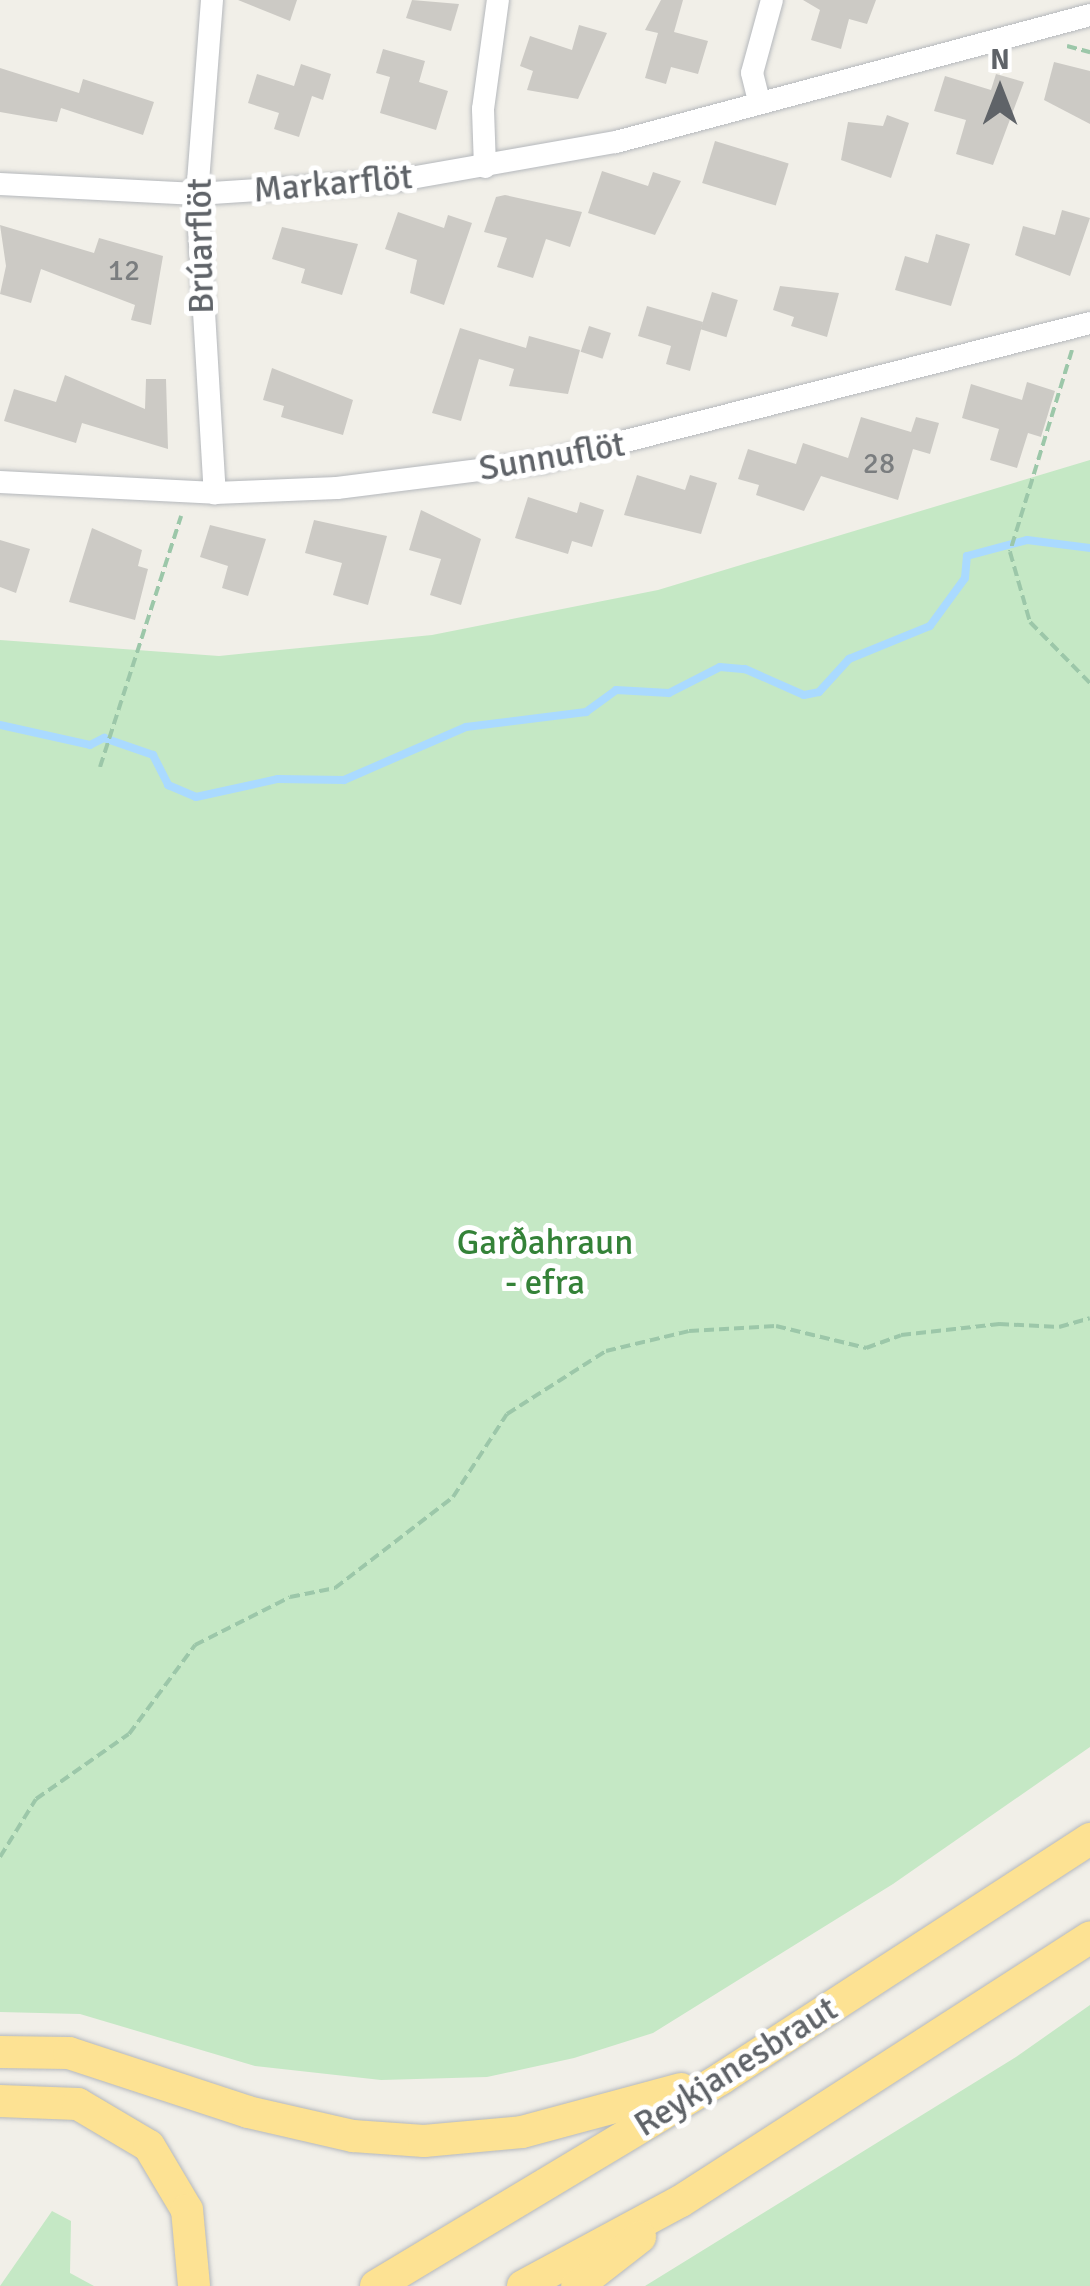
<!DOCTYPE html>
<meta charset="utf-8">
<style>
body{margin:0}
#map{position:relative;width:1090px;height:2286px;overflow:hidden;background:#f1efe8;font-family:Signika,sans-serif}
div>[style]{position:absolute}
.green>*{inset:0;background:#c5e8c5}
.stream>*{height:8px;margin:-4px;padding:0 4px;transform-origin:4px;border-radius:4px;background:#aadaff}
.building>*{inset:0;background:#cccac5;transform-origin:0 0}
.path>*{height:4px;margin-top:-2px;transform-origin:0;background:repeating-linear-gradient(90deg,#9cc7a9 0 10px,transparent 0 15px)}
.roads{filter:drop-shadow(0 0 2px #b5b8bc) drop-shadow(0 0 2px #b5b8bc)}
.minor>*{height:22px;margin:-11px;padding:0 11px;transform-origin:11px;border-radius:11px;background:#fff}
.highway>*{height:32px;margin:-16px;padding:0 16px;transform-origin:16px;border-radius:16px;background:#fde293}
span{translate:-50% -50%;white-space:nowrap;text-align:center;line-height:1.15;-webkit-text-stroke:10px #fff;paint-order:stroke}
.number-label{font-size:30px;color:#7a7d7f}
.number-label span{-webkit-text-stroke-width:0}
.street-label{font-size:35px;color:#5f6368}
.park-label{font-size:35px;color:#348238}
.north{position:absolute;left:950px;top:40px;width:100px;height:100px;-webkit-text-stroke:8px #fff;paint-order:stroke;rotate:0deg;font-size:28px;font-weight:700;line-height:40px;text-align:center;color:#5f6368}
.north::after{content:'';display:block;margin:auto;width:35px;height:45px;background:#5f6368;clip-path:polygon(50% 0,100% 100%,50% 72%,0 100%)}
</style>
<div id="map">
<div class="green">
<div style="clip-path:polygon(1090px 460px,1090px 1747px,893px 1884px,653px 2033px,574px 2058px,487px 2077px,381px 2080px,255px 2066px,80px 2014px,0 2012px,0 640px,219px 656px,432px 635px,658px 590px)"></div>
<div style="clip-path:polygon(1090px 2005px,1090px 2286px,645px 2286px,1016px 2057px)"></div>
<div style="clip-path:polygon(52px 2211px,71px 2221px,70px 2273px,94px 2286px,0 2286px)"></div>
</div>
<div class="stream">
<div style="left:0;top:725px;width:92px;rotate:12.5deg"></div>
<div style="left:90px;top:745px;width:16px;rotate:-27deg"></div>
<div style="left:104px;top:738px;width:52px;rotate:19.1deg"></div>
<div style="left:153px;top:755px;width:34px;rotate:63deg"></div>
<div style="left:168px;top:785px;width:30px;rotate:23deg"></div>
<div style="left:196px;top:797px;width:84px;rotate:-12.4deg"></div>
<div style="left:278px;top:779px;width:66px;rotate:0.9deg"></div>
<div style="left:344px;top:780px;width:133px;rotate:-23.5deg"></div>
<div style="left:466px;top:727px;width:121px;rotate:-7.1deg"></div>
<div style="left:586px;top:712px;width:37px;rotate:-36deg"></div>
<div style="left:616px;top:690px;width:53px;rotate:3.2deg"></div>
<div style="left:669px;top:693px;width:57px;rotate:-27deg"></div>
<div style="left:720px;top:667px;width:25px;rotate:5deg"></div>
<div style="left:745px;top:669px;width:64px;rotate:23.8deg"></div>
<div style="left:804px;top:695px;width:15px;rotate:-11deg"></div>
<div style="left:819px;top:692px;width:45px;rotate:-47.7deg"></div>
<div style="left:849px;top:659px;width:87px;rotate:-22.2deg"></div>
<div style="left:930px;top:626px;width:59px;rotate:-53.9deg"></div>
<div style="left:965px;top:578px;width:22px;rotate:-85deg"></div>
<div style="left:967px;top:556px;width:62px;rotate:-14.9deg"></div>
<div style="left:1027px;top:540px;width:64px;rotate:7.2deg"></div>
</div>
<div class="building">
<div style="clip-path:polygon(238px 0,297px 0,290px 21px)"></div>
<div style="clip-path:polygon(412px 0,459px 4px,451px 31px,406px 18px)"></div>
<div style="clip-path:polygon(661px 0,683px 0,674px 32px,708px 41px,698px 74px,671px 67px,666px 84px,645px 78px,658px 33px,645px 30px)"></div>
<div style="clip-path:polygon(803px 0,876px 0,867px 24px,849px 19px,841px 49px,811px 40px,820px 10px)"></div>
<div style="clip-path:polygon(579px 25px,607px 33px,578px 99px,527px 90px,533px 71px,520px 66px,530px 36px,572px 50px)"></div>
<div style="clip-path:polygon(383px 49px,425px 61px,419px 82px,448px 91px,436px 130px,380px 113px,390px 77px,376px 73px)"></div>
<div style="clip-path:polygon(1054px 62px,1090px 71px,1090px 124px,1044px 100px)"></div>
<div style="clip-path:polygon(301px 64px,331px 74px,323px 100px,312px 96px,299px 137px,274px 129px,279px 113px,248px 103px,257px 74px,294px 86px)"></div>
<div style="clip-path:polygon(0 68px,79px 93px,83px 79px,154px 102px,143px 135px,61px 108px,57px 122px,0 112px)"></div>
<div style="clip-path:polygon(996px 74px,1024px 82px,993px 165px,956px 154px,966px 120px,934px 111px,945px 76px,991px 90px)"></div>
<div style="clip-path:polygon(887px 115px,909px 123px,891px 178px,841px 160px,848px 122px,883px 126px)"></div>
<div style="left:715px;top:141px;width:77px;height:44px;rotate:17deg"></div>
<div style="clip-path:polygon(602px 171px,648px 186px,653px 172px,681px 181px,655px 235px,588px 213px)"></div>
<div style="clip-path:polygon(505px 195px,582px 212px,570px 247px,546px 239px,533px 278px,497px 267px,507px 238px,484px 232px,496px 197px)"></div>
<div style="clip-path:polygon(1062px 210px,1090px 218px,1070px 276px,1015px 255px,1023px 226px,1055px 235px)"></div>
<div style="clip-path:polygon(398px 212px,444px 228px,448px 215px,472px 223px,444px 305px,410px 293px,417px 260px,385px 249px)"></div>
<div style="clip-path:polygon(0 225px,94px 253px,99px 238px,163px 256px,151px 325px,131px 320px,135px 305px,41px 269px,31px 303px,0 294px,6px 266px)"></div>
<div style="clip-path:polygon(282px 227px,358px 244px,342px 295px,301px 283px,305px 269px,272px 259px)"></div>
<div style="clip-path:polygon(936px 234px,970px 244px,951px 306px,895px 290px,905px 256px,928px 263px)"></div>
<div style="clip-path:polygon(780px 286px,839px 293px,827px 337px,791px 326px,794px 317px,773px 310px)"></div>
<div style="left:712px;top:292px;width:27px;height:39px;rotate:17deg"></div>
<div style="clip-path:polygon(647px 306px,703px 322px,690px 371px,666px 364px,671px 346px,638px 336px)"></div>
<div style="left:589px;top:326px;width:23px;height:27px;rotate:18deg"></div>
<div style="clip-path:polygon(460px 328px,526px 348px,529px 336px,580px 350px,568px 394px,509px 386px,514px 369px,479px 359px,461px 421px,432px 413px)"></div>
<div style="clip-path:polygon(272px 368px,353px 400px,343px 435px,281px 417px,284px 406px,263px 400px)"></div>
<div style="clip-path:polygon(65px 375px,145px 409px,146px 379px,166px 379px,168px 449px,82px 423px,76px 443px,4px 421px,14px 389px,56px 402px)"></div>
<div style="clip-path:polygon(1027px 382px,1055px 391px,1041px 437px,1028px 433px,1017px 468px,990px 460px,999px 429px,962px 418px,971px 384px,1022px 400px)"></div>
<div style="clip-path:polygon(861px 417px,911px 432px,916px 417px,939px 423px,930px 454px,913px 449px,898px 500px,821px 476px,804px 511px,756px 495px,759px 485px,738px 479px,748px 449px,796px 464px,803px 443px,848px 458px)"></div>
<div style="clip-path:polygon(637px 475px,685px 490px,690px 475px,717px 483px,701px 534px,624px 515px)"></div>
<div style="clip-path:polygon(528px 497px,577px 513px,580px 502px,604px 510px,592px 547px,572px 541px,568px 554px,515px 538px)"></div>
<div style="clip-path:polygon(421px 510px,481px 539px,461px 605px,430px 595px,441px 559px,409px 550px)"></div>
<div style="clip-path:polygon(314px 520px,387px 536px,368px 605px,333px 595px,342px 563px,305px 553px)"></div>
<div style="clip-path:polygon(210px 525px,266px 539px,248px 596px,222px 588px,228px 566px,200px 557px)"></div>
<div style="clip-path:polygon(92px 528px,142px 550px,138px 566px,148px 569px,135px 620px,69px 602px)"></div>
<div style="clip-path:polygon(0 540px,30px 549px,16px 593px,0 587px)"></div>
</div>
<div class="path">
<div style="left:1067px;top:46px;width:24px;rotate:15deg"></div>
<div style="left:1072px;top:350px;width:211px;rotate:107.1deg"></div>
<div style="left:1010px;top:552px;width:73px;rotate:74.1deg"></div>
<div style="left:1030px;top:622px;width:86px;rotate:45.5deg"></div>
<div style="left:100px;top:767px;width:264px;rotate:-72.1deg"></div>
<div style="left:0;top:1857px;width:68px;rotate:-58.2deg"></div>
<div style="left:36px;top:1799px;width:113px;rotate:-35deg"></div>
<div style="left:129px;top:1734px;width:111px;rotate:-53.4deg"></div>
<div style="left:195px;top:1645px;width:106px;rotate:-26.8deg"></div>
<div style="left:290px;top:1597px;width:46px;rotate:-11.3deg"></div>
<div style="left:335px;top:1588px;width:149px;rotate:-37.6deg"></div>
<div style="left:453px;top:1497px;width:99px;rotate:-57deg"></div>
<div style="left:507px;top:1414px;width:117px;rotate:-32.5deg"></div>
<div style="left:606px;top:1351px;width:85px;rotate:-13.5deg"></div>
<div style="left:689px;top:1331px;width:87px;rotate:-3.3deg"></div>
<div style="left:776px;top:1326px;width:93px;rotate:13.7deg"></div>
<div style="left:866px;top:1348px;width:37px;rotate:-20deg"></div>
<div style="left:901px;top:1335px;width:99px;rotate:-6.4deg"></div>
<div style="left:999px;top:1324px;width:60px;rotate:2.9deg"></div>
<div style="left:1059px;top:1327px;width:32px;rotate:-16deg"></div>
</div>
<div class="roads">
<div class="minor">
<div style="left:212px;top:0;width:195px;rotate:94.4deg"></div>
<div style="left:197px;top:194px;width:300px;rotate:86.6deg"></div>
<div style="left:759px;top:101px;width:29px;rotate:-104deg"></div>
<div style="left:752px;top:73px;width:76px;rotate:-74.7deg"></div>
<div style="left:485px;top:167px;width:58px;rotate:-92deg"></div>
<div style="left:483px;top:109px;width:110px;rotate:-82.2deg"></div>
<div style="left:0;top:184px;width:197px;rotate:2.9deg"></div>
<div style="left:197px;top:194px;width:197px;rotate:-3.8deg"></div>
<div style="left:394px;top:181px;width:225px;rotate:-10deg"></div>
<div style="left:616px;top:142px;width:491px;rotate:-15deg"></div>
<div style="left:0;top:482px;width:215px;rotate:2.9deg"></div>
<div style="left:215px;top:493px;width:122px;rotate:-2.3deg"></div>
<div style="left:337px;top:488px;width:208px;rotate:-7.2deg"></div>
<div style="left:543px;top:462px;width:564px;rotate:-14.26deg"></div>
</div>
<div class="highway">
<div style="left:0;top:2052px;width:69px;rotate:0.8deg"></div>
<div style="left:69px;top:2053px;width:188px;rotate:18.2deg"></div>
<div style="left:248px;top:2112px;width:108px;rotate:12.9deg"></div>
<div style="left:353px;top:2136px;width:71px;rotate:4deg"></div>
<div style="left:424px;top:2141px;width:98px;rotate:-5.2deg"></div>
<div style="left:522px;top:2132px;width:165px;rotate:-15.1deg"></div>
<div style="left:0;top:2101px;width:78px;rotate:2.2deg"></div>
<div style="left:78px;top:2104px;width:82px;rotate:30.6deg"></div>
<div style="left:149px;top:2146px;width:74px;rotate:59.3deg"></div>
<div style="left:187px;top:2210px;width:76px;rotate:84.7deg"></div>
<div style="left:376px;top:2286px;width:404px;rotate:-31deg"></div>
<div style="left:722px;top:2078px;width:439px;rotate:-33deg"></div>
<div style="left:523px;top:2286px;width:179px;rotate:-28.3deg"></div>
<div style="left:681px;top:2201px;width:487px;rotate:-32.8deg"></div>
<div style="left:577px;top:2286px;width:80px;rotate:-37.9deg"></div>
</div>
</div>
<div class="number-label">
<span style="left:124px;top:271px">12</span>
<span style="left:879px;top:464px">28</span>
</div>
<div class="street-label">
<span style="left:333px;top:184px;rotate:-5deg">Markarflöt</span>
<span style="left:201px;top:246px;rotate:-91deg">Brúarflöt</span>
<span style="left:552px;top:457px;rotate:-10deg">Sunnuflöt</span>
<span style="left:736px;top:2067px;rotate:-32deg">Reykjanesbraut</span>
</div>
<div class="park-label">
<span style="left:545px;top:1263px">Garðahraun<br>- efra</span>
</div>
<div class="north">N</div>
</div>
